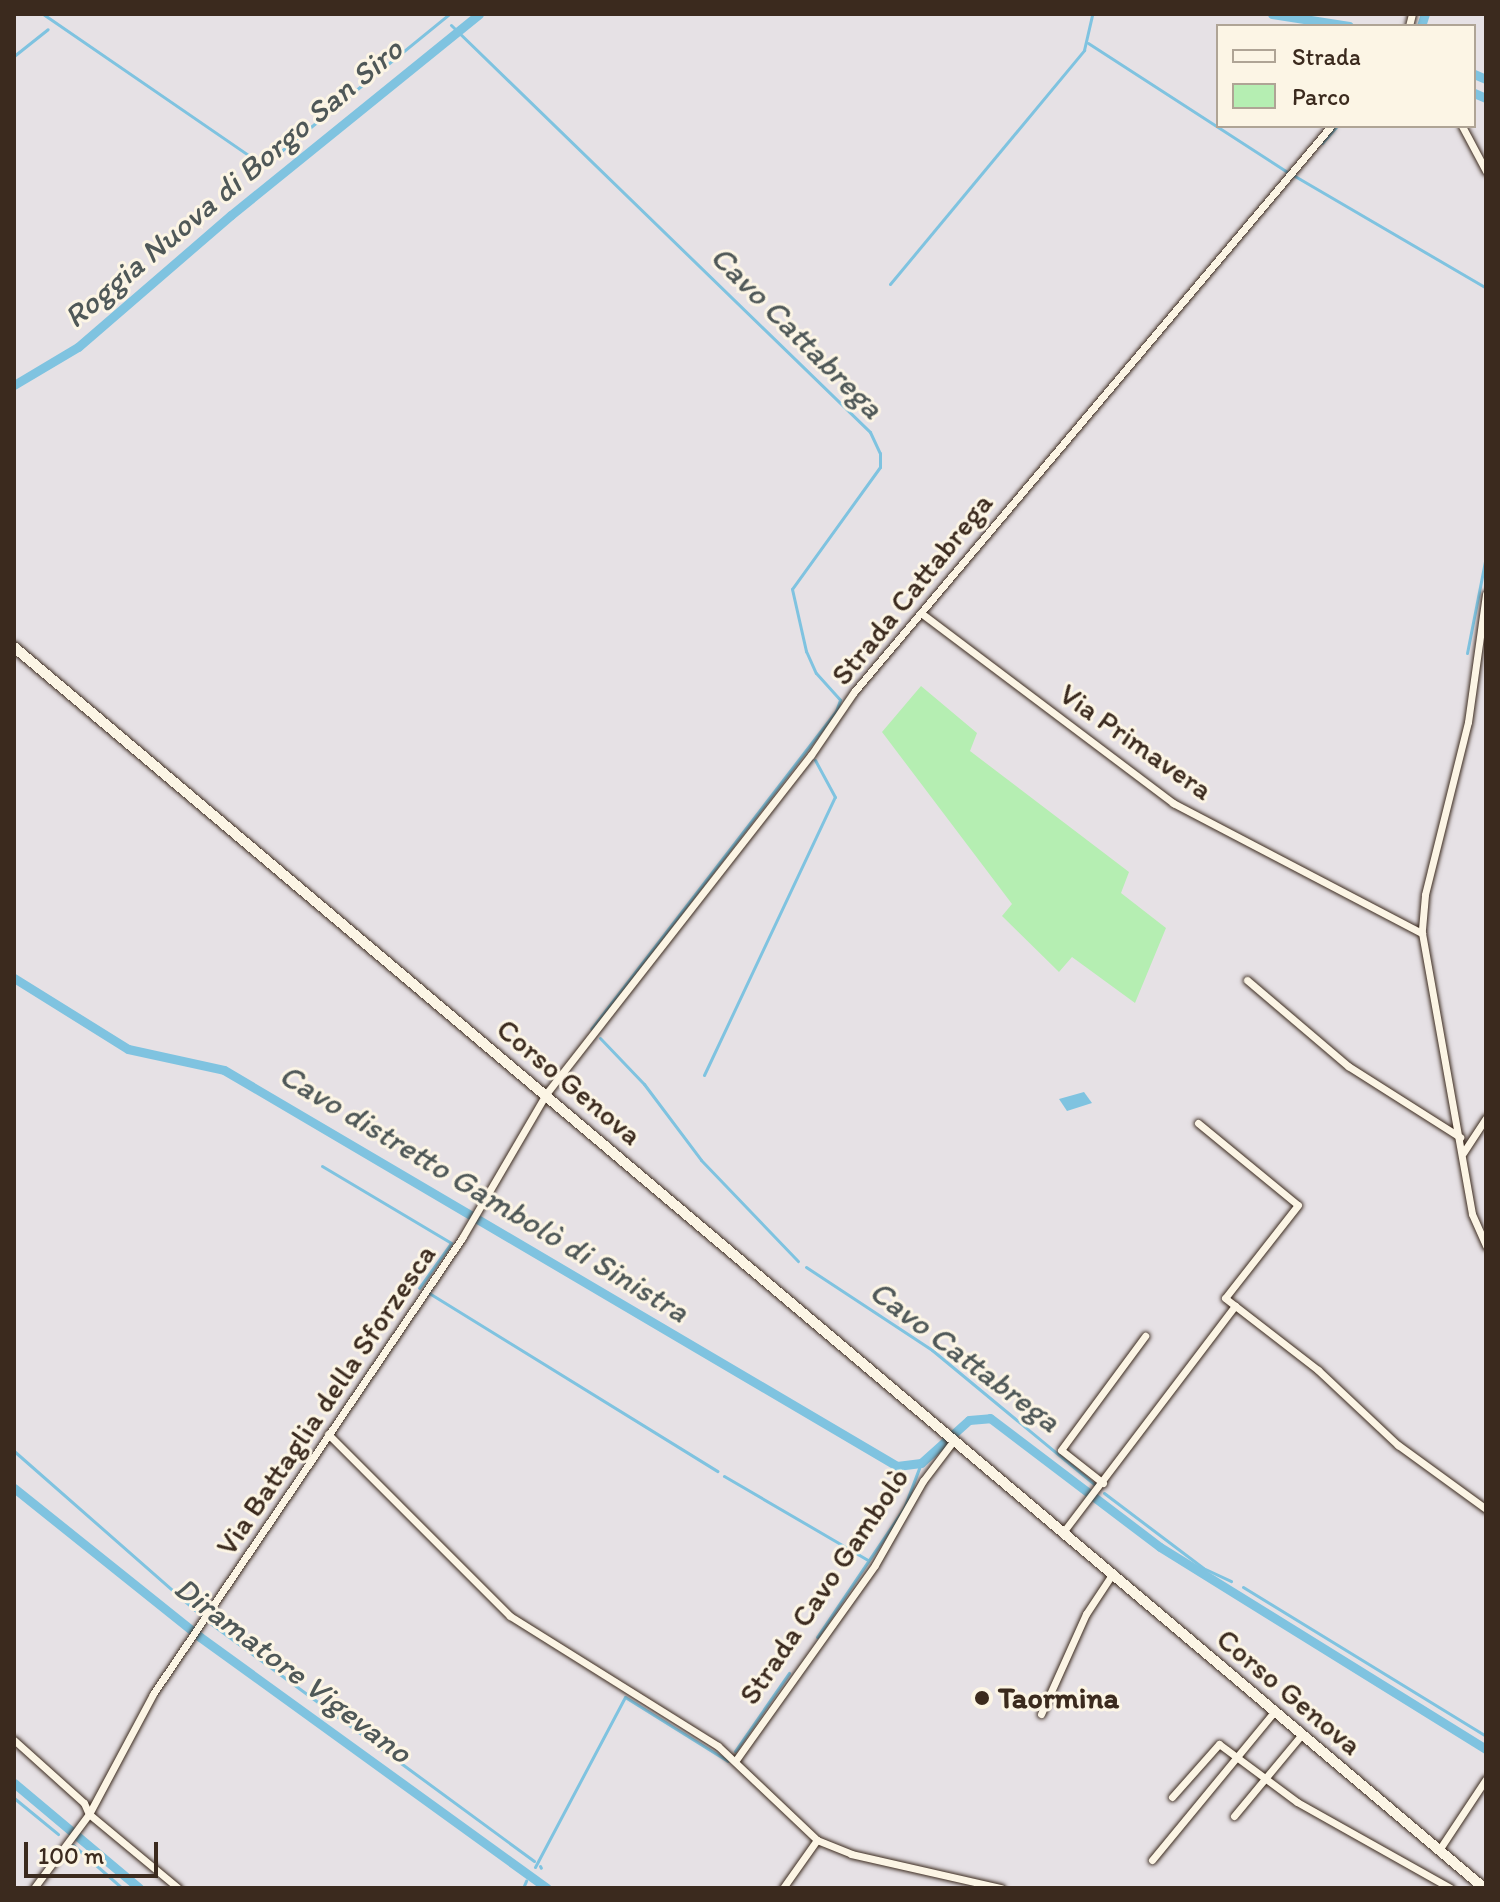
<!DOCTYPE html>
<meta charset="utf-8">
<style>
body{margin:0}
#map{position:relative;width:1500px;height:1902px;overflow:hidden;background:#e6e1e5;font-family:Itim,sans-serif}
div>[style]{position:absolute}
.green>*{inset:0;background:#b5eeb2}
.water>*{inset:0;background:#7fc3e0}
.stream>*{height:3px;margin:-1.5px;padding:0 1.5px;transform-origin:1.5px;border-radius:1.5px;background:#7fc3e0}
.canal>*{height:9px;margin:-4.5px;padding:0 4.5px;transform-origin:4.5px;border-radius:4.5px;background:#7fc3e0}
.roads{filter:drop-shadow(0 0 2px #3b2a1e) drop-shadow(0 0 2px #3b2a1e)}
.street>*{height:7px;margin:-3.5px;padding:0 3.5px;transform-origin:3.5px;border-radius:3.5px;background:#fcf5e5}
.secondary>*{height:10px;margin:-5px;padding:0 5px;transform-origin:5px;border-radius:5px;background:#fcf5e5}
.dots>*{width:22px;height:22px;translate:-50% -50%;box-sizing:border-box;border:4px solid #fcf5e5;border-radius:50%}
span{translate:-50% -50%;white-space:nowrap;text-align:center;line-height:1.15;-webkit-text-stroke:6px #fcf5e5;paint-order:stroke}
.street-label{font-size:30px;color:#3b2a1e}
.poi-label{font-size:30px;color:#3b2a1e;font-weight:700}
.left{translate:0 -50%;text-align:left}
.water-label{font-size:32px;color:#4f5858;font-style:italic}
.frame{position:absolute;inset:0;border:16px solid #3b2a1e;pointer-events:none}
.legend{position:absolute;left:1216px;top:24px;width:260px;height:104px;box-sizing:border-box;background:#fcf5e5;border:2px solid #afa495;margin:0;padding:10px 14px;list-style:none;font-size:24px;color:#3b2a1e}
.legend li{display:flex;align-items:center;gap:16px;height:40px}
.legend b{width:40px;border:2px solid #afa495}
.scale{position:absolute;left:24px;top:1842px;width:134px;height:36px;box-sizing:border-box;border:4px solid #3b2a1e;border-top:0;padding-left:10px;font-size:24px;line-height:28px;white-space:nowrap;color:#3b2a1e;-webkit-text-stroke:6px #fcf5e5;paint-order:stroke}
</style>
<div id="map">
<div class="green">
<div style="clip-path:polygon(921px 686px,977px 733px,970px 751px,1129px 872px,1121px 893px,1166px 928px,1135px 1003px,1072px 957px,1059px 972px,1002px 916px,1012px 904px,882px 732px)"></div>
</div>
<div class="water">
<div style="clip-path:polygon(1084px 1092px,1092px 1103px,1067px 1111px,1059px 1099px)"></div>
</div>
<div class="stream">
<div style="left:43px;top:14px;width:261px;rotate:34.5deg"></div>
<div style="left:258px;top:162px;width:11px;rotate:-5deg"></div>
<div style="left:269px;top:161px;width:232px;rotate:-39.2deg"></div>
<div style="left:451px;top:25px;width:584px;rotate:44.17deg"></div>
<div style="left:870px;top:432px;width:23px;rotate:65deg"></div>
<div style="left:880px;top:453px;width:14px;rotate:90deg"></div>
<div style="left:880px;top:467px;width:150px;rotate:125.8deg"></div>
<div style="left:792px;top:589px;width:64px;rotate:77.3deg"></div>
<div style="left:806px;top:651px;width:24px;rotate:66deg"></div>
<div style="left:816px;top:673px;width:36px;rotate:48deg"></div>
<div style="left:840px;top:700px;width:12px;rotate:110deg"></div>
<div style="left:836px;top:711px;width:401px;rotate:127.6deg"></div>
<div style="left:1088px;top:43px;width:236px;rotate:32.9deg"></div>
<div style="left:14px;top:56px;width:43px;rotate:-38.5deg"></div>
<div style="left:1322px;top:143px;width:23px;rotate:-49deg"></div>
<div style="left:1293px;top:175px;width:224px;rotate:30.3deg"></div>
<div style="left:890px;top:284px;width:304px;rotate:-50.3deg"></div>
<div style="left:1084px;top:50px;width:37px;rotate:-77deg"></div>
<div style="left:1467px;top:653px;width:99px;rotate:-78.9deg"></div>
<div style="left:600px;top:1038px;width:64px;rotate:46.3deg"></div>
<div style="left:644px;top:1084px;width:95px;rotate:53.1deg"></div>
<div style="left:701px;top:1160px;width:140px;rotate:46.2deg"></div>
<div style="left:704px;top:1075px;width:307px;rotate:-64.8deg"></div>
<div style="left:835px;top:797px;width:42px;rotate:-118.4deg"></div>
<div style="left:322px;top:1166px;width:150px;rotate:30.8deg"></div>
<div style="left:451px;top:1243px;width:55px;rotate:125.4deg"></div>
<div style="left:806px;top:1267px;width:151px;rotate:33.4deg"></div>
<div style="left:932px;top:1350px;width:212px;rotate:39.6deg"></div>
<div style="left:429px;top:1293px;width:339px;rotate:31.7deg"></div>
<div style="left:14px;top:1451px;width:252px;rotate:41.3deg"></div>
<div style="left:724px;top:1476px;width:167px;rotate:30.3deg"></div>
<div style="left:1104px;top:1493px;width:124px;rotate:37.1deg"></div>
<div style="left:1203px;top:1568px;width:31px;rotate:25deg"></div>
<div style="left:1243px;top:1587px;width:285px;rotate:31.5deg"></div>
<div style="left:210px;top:1623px;width:402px;rotate:36.3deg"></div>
<div style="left:817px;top:1637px;width:156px;rotate:-56deg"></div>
<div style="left:904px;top:1508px;width:48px;rotate:-69.3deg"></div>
<div style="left:735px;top:1751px;width:95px;rotate:-55.3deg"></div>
<div style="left:14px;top:1798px;width:57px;rotate:39.3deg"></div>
<div style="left:73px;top:1845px;width:65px;rotate:41.3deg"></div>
<div style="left:540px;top:1866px;width:2px;rotate:63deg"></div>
<div style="left:535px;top:1867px;width:192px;rotate:-62.1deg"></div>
<div style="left:625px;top:1697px;width:121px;rotate:31.9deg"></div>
<div style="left:533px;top:1880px;width:4px;rotate:-56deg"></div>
<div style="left:523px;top:1888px;width:8px;rotate:-67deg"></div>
</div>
<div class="canal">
<div style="left:1272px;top:14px;width:78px;rotate:8.9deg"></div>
<div style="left:1421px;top:26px;width:13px;rotate:-72deg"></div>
<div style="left:1474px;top:74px;width:13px;rotate:23deg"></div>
<div style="left:1474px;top:93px;width:13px;rotate:23deg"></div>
<div style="left:14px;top:385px;width:74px;rotate:-30.7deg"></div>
<div style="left:78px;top:347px;width:202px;rotate:-40.8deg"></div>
<div style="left:231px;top:215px;width:319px;rotate:-39deg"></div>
<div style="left:14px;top:978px;width:134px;rotate:31.9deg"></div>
<div style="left:128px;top:1049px;width:98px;rotate:12.3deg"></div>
<div style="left:224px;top:1070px;width:781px;rotate:30.47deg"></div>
<div style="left:897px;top:1466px;width:24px;rotate:-7deg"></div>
<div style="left:921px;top:1463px;width:64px;rotate:-41.9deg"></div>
<div style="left:969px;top:1420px;width:21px;rotate:-5deg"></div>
<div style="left:990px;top:1418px;width:213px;rotate:37.2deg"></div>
<div style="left:1160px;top:1547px;width:384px;rotate:31.8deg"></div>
<div style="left:14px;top:1488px;width:238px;rotate:38.7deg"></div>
<div style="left:200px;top:1637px;width:428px;rotate:35.9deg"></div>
<div style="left:14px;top:1783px;width:163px;rotate:40deg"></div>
</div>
<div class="roads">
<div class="street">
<div style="left:1409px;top:26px;width:12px;rotate:-76deg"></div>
<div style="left:1462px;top:126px;width:51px;rotate:61.9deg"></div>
<div style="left:1486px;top:594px;width:129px;rotate:98deg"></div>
<div style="left:1468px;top:722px;width:178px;rotate:104deg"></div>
<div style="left:1425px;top:895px;width:38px;rotate:95deg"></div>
<div style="left:1422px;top:933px;width:285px;rotate:79.9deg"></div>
<div style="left:1472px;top:1214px;width:35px;rotate:66deg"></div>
<div style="left:921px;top:613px;width:316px;rotate:37deg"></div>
<div style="left:1173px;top:803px;width:281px;rotate:27.6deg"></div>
<div style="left:1247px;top:980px;width:133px;rotate:40.4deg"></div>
<div style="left:1348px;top:1066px;width:133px;rotate:32.4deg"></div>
<div style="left:1198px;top:1123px;width:129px;rotate:39.4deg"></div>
<div style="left:1298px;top:1205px;width:118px;rotate:128.1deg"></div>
<div style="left:1225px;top:1298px;width:118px;rotate:37.7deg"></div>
<div style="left:1318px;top:1370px;width:110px;rotate:43.2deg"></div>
<div style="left:1398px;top:1445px;width:109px;rotate:36deg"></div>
<div style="left:1463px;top:1153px;width:42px;rotate:-56.7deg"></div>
<div style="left:328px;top:1434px;width:257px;rotate:45deg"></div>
<div style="left:510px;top:1616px;width:245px;rotate:32deg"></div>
<div style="left:718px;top:1746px;width:137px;rotate:43.5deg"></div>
<div style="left:817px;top:1840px;width:37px;rotate:22deg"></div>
<div style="left:851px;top:1854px;width:154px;rotate:12.8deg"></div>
<div style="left:1103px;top:1483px;width:53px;rotate:-141.8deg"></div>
<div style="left:1061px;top:1450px;width:142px;rotate:-53.6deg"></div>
<div style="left:1064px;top:1531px;width:283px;rotate:-52.8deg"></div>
<div style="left:1041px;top:1714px;width:110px;rotate:-65.8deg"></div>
<div style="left:1086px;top:1614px;width:49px;rotate:-56.6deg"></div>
<div style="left:14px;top:1740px;width:94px;rotate:42deg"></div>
<div style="left:84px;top:1803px;width:12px;rotate:66deg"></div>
<div style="left:89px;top:1814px;width:116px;rotate:39.7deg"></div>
<div style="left:736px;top:1760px;width:239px;rotate:-54.5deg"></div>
<div style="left:875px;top:1565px;width:97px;rotate:-60.3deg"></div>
<div style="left:923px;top:1481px;width:51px;rotate:-52.9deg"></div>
<div style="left:1172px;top:1797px;width:71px;rotate:-48.4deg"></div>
<div style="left:1219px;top:1744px;width:97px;rotate:36.6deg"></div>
<div style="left:1297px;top:1802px;width:176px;rotate:29.3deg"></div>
<div style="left:1234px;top:1816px;width:107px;rotate:-50.3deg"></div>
<div style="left:1439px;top:1850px;width:85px;rotate:-56.5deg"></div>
<div style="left:1152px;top:1860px;width:193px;rotate:-50.5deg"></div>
<div style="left:34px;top:1888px;width:92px;rotate:-53.4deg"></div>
<div style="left:89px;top:1814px;width:136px;rotate:-61.9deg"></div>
<div style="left:153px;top:1694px;width:551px;rotate:-55.88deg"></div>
<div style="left:462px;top:1238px;width:167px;rotate:-59.7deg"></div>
<div style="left:546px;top:1094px;width:430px;rotate:-52deg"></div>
<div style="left:811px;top:755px;width:76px;rotate:-55.7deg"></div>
<div style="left:854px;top:692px;width:740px;rotate:-49.88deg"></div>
<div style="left:783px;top:1888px;width:59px;rotate:-54.7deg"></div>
</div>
<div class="secondary">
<div style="left:14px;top:647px;width:1924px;rotate:40.17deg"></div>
</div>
</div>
<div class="dots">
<div style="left:982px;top:1698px;background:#3b2a1e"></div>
</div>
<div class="street-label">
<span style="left:912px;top:589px;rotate:-51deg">Strada Cattabrega</span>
<span style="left:1136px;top:742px;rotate:35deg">Via Primavera</span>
<span style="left:569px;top:1082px;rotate:40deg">Corso Genova</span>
<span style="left:326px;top:1400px;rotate:-56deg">Via Battaglia della Sforzesca</span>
<span style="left:824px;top:1586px;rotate:-56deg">Strada Cavo Gambolò</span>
<span style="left:1289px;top:1692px;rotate:40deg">Corso Genova</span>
</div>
<div class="poi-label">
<span class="left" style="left:998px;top:1698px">Taormina</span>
</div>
<div class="water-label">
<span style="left:233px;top:183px;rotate:-40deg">Roggia Nuova di Borgo San Siro</span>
<span style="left:797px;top:332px;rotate:45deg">Cavo Cattabrega</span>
<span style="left:484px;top:1193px;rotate:31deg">Cavo distretto Gambolò di Sinistra</span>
<span style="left:965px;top:1356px;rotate:37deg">Cavo Cattabrega</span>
<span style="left:293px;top:1670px;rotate:37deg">Diramatore Vigevano</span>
</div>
<div class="frame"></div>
<ul class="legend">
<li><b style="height:10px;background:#fcf5e5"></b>Strada</li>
<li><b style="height:22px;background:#b5eeb2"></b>Parco</li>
</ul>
<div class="scale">100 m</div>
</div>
